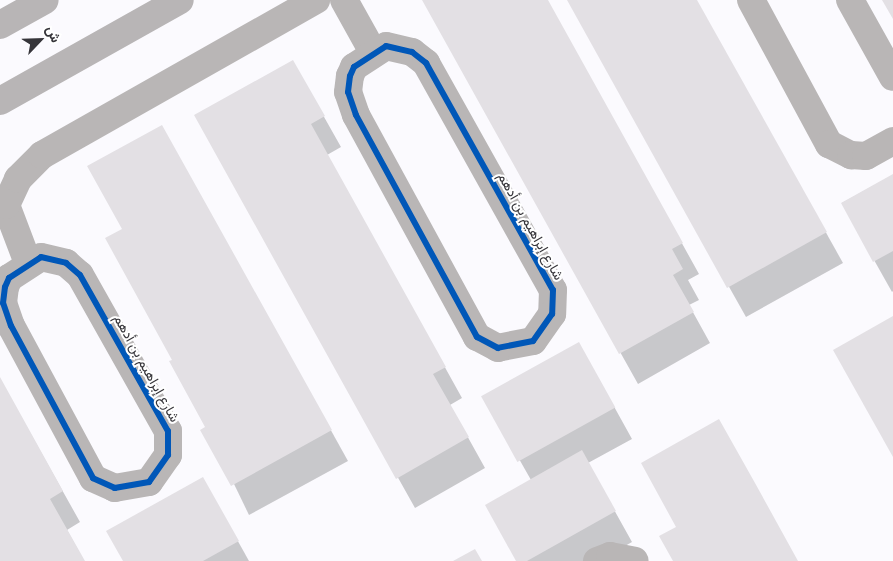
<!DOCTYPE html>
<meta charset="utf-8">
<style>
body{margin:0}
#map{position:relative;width:893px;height:561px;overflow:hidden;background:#fbfafe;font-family:Mulish,Vazirmatn,sans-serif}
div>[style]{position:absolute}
.shadow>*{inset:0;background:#0003}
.building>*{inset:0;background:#e3e0e4;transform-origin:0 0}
.street>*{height:28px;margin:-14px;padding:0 14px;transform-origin:14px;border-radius:14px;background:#b9b6b6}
.secondary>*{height:28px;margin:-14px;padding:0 14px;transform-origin:14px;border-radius:14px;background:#b8b5b6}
.cycleway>*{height:6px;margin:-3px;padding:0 3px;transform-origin:3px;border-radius:3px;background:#0057b8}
span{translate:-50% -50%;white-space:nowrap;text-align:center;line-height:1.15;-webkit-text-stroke:4px #fff;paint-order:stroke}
.street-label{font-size:14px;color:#36353a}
.north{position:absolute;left:15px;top:15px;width:50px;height:50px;-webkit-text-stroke:4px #fff;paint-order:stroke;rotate:66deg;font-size:14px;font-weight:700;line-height:20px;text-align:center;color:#36353a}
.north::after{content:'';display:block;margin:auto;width:18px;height:22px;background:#36353a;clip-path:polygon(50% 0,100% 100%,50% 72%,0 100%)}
</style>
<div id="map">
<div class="shadow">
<div style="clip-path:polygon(423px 0,547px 0,699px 274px,688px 280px,699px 300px,689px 305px,710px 343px,638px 384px)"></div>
<div style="clip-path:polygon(568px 0,696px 0,843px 263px,746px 317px)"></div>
<div style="clip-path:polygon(310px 92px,341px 147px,327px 155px,462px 398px,450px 405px,485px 468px,415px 508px,195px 115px)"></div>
<div style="clip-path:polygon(179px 157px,348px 461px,249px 515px,174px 360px,124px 229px)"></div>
<div style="clip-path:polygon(893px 175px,893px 291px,892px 292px,842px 203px)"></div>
<div style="clip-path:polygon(596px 374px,632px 439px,588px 463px,632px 542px,599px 561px,517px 561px,531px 480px,484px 397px)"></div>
<div style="clip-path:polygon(0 379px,80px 522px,67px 530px,84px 561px,0 561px)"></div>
<div style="clip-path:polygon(220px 509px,249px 561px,124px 561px)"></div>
</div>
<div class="building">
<div style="clip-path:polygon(422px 0,548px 0,683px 243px,672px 249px,683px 269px,673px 275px,694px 312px,619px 354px)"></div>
<div style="clip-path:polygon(567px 0,697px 0,827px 232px,727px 288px)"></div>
<div style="clip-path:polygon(882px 0,893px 0,893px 19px)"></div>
<div style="clip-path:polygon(293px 60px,325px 116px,311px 124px,446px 367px,433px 374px,469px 437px,396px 479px,194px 115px)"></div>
<div style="clip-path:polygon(162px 125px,332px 430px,231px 486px,200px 430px,205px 427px,169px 361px,172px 360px,105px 238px,122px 229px,87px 166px)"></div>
<div style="clip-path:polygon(893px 174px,893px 251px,873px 262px,841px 203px)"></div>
<div style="clip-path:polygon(893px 316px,893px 457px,833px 350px)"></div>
<div style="left:579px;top:342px;width:75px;height:112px;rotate:61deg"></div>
<div style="clip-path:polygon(0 377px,63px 491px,50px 499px,85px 561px,0 561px)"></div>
<div style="clip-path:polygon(719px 419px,755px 483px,798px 561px,673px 561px,659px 536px,676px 527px,641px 463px)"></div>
<div style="clip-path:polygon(582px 450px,616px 511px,527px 561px,516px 561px,485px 505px)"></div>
<div style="clip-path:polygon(203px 477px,239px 541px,203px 561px,123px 561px,106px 531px)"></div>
<div style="clip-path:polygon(475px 549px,482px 561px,453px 561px)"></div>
</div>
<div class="street">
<div style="left:344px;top:0;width:60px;rotate:60.9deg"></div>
<div style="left:751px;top:0;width:164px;rotate:61.6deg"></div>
<div style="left:829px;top:144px;width:25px;rotate:27deg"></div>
<div style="left:851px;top:155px;width:15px;rotate:4deg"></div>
<div style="left:866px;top:156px;width:31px;rotate:-29deg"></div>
<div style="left:850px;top:0;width:88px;rotate:60.8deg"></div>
<div style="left:386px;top:46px;width:27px;rotate:13deg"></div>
<div style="left:412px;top:52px;width:18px;rotate:38deg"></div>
<div style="left:426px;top:63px;width:260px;rotate:60.8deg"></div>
<div style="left:553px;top:290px;width:24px;rotate:92deg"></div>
<div style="left:552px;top:314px;width:33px;rotate:125deg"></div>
<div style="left:533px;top:341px;width:36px;rotate:169deg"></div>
<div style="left:498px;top:348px;width:24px;rotate:-152deg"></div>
<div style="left:477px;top:337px;width:253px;rotate:-118.6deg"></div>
<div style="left:356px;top:115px;width:24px;rotate:-109deg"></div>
<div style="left:348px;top:92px;width:16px;rotate:-83deg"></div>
<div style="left:350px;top:76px;width:10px;rotate:-66deg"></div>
<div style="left:354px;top:67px;width:38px;rotate:-33deg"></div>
<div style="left:41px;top:257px;width:26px;rotate:13deg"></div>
<div style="left:66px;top:263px;width:18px;rotate:41deg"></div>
<div style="left:80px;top:275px;width:179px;rotate:60.6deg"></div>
<div style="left:168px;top:431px;width:24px;rotate:90deg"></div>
<div style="left:168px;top:455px;width:33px;rotate:125deg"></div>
<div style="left:149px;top:482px;width:35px;rotate:170deg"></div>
<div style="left:115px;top:488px;width:24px;rotate:-156deg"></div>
<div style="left:93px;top:478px;width:173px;rotate:-118.3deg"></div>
<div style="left:11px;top:326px;width:24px;rotate:-109deg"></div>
<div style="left:3px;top:303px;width:16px;rotate:-83deg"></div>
<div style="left:5px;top:287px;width:10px;rotate:-66deg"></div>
<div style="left:9px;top:278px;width:38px;rotate:-33deg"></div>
<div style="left:28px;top:263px;width:62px;rotate:-110.8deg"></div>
<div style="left:6px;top:205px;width:29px;rotate:-65deg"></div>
<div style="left:18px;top:179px;width:34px;rotate:-45deg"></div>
<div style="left:42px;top:155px;width:315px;rotate:-29.5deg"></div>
<div style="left:597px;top:561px;width:14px;rotate:-21deg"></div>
<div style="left:610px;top:556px;width:25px;rotate:11deg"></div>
</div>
<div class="secondary">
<div style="left:0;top:25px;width:51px;rotate:-29.1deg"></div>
<div style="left:0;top:101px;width:206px;rotate:-29.3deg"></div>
</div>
<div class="cycleway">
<div style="left:386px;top:46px;width:27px;rotate:13deg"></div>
<div style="left:412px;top:52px;width:18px;rotate:38deg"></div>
<div style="left:426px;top:63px;width:260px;rotate:60.8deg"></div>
<div style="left:553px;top:290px;width:24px;rotate:92deg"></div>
<div style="left:552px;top:314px;width:33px;rotate:125deg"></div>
<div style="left:533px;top:341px;width:36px;rotate:169deg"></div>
<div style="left:498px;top:348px;width:24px;rotate:-152deg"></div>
<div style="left:477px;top:337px;width:253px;rotate:-118.6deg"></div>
<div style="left:356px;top:115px;width:24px;rotate:-109deg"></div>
<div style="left:348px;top:92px;width:16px;rotate:-83deg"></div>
<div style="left:350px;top:76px;width:10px;rotate:-66deg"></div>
<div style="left:354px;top:67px;width:38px;rotate:-33deg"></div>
<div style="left:41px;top:257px;width:26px;rotate:13deg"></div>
<div style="left:66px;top:263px;width:18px;rotate:41deg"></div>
<div style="left:80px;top:275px;width:179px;rotate:60.6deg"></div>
<div style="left:168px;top:431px;width:24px;rotate:90deg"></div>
<div style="left:168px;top:455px;width:33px;rotate:125deg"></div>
<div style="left:149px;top:482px;width:35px;rotate:170deg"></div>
<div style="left:115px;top:488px;width:24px;rotate:-156deg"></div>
<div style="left:93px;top:478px;width:173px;rotate:-118.3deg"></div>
<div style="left:11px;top:326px;width:24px;rotate:-109deg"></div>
<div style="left:3px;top:303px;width:16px;rotate:-83deg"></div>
<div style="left:5px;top:287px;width:10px;rotate:-66deg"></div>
<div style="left:9px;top:278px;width:38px;rotate:-33deg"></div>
</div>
<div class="street-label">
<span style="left:531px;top:226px;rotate:61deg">شارع إبراهيم بن أدهم</span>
<span style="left:147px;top:368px;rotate:61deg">شارع إبراهيم بن أدهم</span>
</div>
<div class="north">ش</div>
</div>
